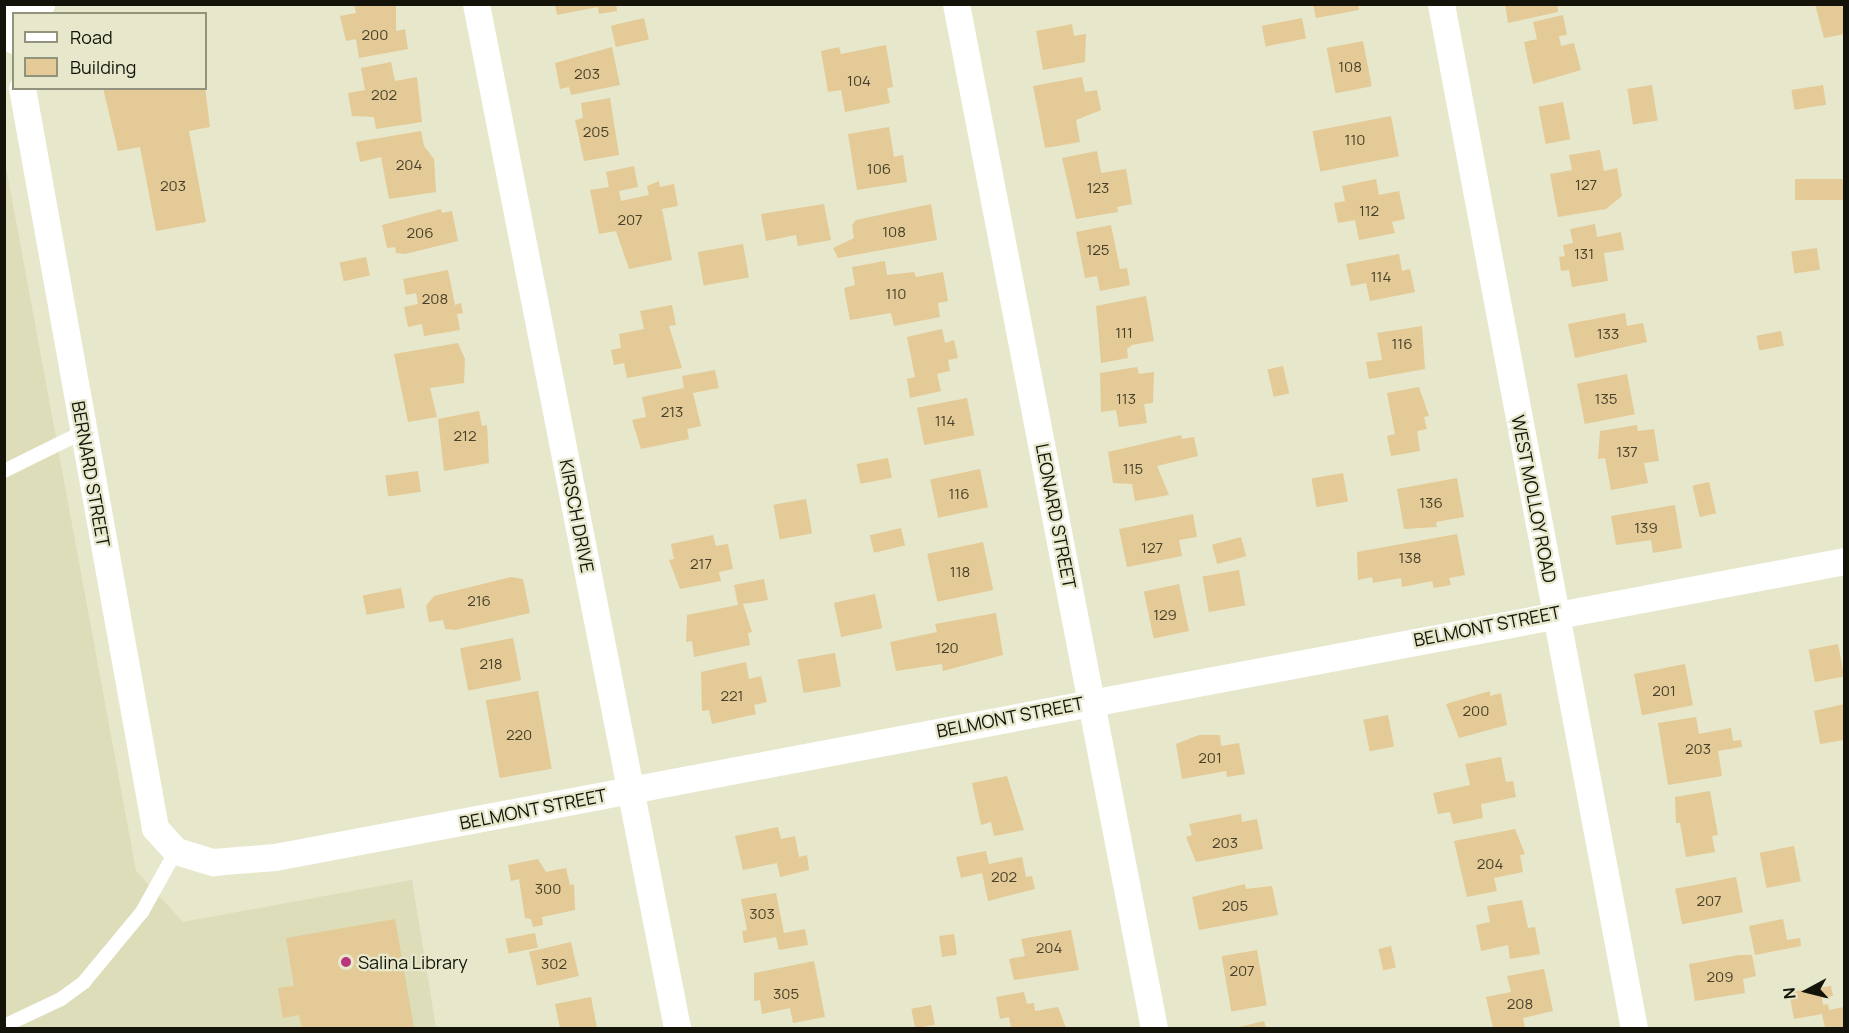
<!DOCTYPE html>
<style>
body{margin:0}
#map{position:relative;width:1849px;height:1033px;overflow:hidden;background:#e7e7cb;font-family:Manrope,sans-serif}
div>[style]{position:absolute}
.built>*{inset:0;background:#ddddb9}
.building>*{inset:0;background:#e4ca96;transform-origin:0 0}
.service>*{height:14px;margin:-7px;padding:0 7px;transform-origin:7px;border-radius:7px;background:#fff}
.minor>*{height:27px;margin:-13.5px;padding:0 13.5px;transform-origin:13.5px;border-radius:13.5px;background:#fff}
.dots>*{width:16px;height:16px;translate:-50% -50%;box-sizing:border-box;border:3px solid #e7e7cb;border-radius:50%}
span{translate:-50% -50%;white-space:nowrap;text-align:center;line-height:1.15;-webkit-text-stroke:4.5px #e7e7cb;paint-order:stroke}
.number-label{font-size:15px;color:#47412c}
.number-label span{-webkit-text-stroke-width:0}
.street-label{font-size:18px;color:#131309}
.poi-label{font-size:18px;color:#131309}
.left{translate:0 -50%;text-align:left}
.frame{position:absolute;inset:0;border:6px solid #131309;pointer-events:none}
.legend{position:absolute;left:12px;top:12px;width:195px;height:78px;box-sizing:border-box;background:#e7e7cb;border:2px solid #92927d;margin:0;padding:8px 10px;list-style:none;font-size:18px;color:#131309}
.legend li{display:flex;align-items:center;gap:12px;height:30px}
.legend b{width:30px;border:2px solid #92927d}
.north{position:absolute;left:1777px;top:961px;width:60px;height:60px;-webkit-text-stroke:4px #e7e7cb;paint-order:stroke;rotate:263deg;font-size:16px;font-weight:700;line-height:24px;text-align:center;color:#131309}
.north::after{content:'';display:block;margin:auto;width:21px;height:27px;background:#131309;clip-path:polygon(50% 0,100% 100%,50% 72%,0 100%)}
</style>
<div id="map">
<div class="built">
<div style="clip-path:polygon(4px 156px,136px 871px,183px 922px,412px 880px,436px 1028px,5px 1028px)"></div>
</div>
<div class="building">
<div style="clip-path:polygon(354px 4px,396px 6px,396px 31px,405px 29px,408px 49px,359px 58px,356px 39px,346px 41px,340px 16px,356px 13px)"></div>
<div style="clip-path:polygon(555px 4px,616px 4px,617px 11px,599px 14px,598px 7px,557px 15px)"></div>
<div style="clip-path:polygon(1313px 4px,1358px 4px,1359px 10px,1316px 18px)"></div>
<div style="clip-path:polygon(1505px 4px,1557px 4px,1558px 12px,1508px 23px)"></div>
<div style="clip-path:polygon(1815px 4px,1844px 4px,1844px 34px,1824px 38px)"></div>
<div style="clip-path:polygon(1563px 15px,1567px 35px,1559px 36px,1561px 46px,1574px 43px,1581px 70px,1533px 84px,1524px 42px,1537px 39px,1533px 22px)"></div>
<div style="left:644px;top:18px;width:22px;height:34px;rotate:77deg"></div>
<div style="left:1302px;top:18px;width:21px;height:41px;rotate:79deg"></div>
<div style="clip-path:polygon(1072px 24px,1074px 36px,1086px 34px,1085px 62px,1043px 70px,1036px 31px)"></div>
<div style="left:1363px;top:41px;width:46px;height:37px;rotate:79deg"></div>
<div style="clip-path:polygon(886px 45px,893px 87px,887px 88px,890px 103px,845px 112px,841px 90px,828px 92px,821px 51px,839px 47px,841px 54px)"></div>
<div style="clip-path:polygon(612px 47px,620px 85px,571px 95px,569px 87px,560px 89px,555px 63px)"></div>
<div style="clip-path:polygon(391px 62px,395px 81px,417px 77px,422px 122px,376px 129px,374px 117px,352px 116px,348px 93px,365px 90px,361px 68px)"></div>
<div style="clip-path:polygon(1082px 77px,1085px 92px,1097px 90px,1101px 110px,1076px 120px,1080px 142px,1045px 148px,1033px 86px)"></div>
<div style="left:1652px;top:85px;width:36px;height:25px;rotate:81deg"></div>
<div style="left:1823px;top:85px;width:20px;height:32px;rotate:81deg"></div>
<div style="clip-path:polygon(103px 88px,205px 88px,210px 127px,189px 131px,206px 222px,156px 231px,140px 147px,118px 151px)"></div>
<div style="clip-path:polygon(610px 98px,619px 155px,584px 161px,575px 120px,583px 118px,581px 103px)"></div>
<div style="left:1563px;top:102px;width:38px;height:25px;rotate:79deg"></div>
<div style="left:1391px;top:116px;width:41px;height:80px;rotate:79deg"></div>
<div style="clip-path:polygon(889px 127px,894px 157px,903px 155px,907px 182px,857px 190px,848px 134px)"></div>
<div style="clip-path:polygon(421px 131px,424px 146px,434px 159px,436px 192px,389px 199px,381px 157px,360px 162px,356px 142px)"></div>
<div style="clip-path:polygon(1600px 150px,1604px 171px,1617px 168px,1622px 196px,1606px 209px,1558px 217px,1550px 174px,1572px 170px,1569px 155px)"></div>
<div style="clip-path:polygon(1097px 151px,1101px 173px,1126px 169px,1132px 204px,1117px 207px,1118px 212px,1076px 219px,1062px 158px)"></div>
<div style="clip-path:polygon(634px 166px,638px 187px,619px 191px,621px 201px,649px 195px,647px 186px,659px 181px,660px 187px,674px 184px,678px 206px,662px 209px,672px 260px,629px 269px,616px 231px,599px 234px,590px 190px,609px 187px,606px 172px)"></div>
<div style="clip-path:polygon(1376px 179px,1379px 195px,1399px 191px,1405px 219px,1392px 222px,1395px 233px,1359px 240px,1355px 220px,1338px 223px,1334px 203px,1345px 201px,1342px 186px)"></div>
<div style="left:1844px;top:179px;width:21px;height:49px;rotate:90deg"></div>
<div style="clip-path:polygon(824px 204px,831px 240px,798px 246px,796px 235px,766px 241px,761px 214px)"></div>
<div style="clip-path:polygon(931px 204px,937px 240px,838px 258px,833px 248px,854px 238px,852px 225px,856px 220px)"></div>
<div style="clip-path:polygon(441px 209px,442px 213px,452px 211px,458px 241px,405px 254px,396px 253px,395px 247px,387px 248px,382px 225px)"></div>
<div style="clip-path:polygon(1595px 224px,1597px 237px,1621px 232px,1624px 250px,1604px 253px,1608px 281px,1572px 287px,1569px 270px,1561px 271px,1559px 257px,1565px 256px,1563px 245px,1573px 243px,1570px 229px)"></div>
<div style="clip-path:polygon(1111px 225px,1120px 269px,1127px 268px,1130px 285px,1100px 291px,1097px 276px,1085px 278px,1076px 232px)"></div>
<div style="left:743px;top:244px;width:34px;height:46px;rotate:80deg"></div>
<div style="left:1817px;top:248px;width:22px;height:26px;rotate:82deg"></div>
<div style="clip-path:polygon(1399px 254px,1402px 271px,1410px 269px,1415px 292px,1370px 301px,1366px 283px,1351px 286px,1346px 264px)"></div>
<div style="left:366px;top:257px;width:19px;height:27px;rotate:78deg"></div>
<div style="clip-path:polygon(885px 261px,887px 275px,914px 272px,916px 277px,943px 272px,948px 301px,938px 303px,940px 317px,894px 326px,891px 313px,850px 320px,844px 288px,855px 285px,852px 267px)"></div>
<div style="clip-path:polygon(448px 270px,455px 305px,461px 303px,463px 313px,457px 314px,460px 330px,424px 336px,422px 324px,408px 327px,404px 307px,418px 304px,416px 293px,406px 295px,403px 279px)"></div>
<div style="clip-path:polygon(1146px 296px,1154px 341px,1132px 345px,1127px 349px,1128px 358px,1101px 363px,1096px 306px)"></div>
<div style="clip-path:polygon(672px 305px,676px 325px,669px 326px,682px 368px,627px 378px,624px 363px,614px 365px,611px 350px,621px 348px,619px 334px,644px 329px,640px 311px)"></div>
<div style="clip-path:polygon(1625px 313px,1627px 326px,1643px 323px,1647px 342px,1575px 358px,1568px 324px)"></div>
<div style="clip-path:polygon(1422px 326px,1425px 369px,1369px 379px,1366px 362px,1382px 360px,1377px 333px)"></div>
<div style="clip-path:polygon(942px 329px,945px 343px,954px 340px,958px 358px,948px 360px,950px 371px,937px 374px,941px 391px,910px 398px,907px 379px,915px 377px,907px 337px)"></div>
<div style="left:1781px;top:331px;width:15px;height:25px;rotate:79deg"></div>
<div style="clip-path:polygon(458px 343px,465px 359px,464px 383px,430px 388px,437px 417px,408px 422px,394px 354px)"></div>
<div style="left:1283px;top:366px;width:28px;height:16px;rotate:77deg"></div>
<div style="clip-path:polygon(1137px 367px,1139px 374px,1154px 372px,1153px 403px,1144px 404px,1147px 423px,1119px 427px,1116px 410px,1101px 412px,1100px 373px)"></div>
<div style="clip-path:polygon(715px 370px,719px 388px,693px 393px,701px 426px,687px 429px,689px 439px,641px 449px,632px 420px,646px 417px,642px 397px,684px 388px,682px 376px)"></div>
<div style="left:1627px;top:374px;width:41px;height:51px;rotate:79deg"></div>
<div style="clip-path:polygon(1419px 387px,1429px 416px,1424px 417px,1427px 429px,1417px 431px,1420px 451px,1391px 456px,1387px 436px,1395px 434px,1387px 393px)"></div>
<div style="left:967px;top:398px;width:38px;height:51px;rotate:79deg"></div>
<div style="clip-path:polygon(479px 411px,482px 426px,487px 425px,489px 463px,444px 471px,438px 419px)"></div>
<div style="clip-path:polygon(1637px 425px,1638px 431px,1654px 429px,1659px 461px,1644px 463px,1648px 483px,1611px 490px,1605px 458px,1598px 459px,1600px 431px)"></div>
<div style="clip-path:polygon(1181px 435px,1182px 439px,1194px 437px,1198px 456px,1157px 466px,1169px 495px,1135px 501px,1132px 484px,1113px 483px,1108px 452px)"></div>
<div style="left:888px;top:458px;width:20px;height:32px;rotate:79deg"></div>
<div style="left:980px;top:469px;width:39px;height:51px;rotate:78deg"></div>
<div style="left:418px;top:471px;width:21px;height:33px;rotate:82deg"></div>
<div style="left:1343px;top:473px;width:29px;height:32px;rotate:80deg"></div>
<div style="clip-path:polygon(1457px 478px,1464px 517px,1436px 522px,1437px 527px,1404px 529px,1397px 489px)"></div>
<div style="left:1709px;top:482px;width:32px;height:17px;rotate:77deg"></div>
<div style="left:806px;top:499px;width:35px;height:33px;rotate:80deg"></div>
<div style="clip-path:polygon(1675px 505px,1682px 548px,1653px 553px,1651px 540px,1616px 545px,1611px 516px)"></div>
<div style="clip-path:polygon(1193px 514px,1197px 537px,1179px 540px,1182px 556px,1127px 567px,1119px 529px)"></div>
<div style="left:901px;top:528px;width:18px;height:32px;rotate:77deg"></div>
<div style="clip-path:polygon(1457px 534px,1465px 575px,1449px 578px,1451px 585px,1434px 588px,1432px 581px,1402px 587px,1401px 578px,1373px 583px,1372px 577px,1358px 580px,1357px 552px)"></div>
<div style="clip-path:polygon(713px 535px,716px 546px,728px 544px,733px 569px,719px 572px,721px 581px,680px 589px,669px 560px,674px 559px,671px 544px)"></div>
<div style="left:1241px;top:537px;width:20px;height:30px;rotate:75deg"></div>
<div style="left:983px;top:542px;width:49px;height:57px;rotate:78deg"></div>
<div style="left:1239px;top:570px;width:36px;height:37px;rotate:80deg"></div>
<div style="clip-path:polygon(511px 577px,523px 579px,530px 613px,455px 630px,445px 629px,443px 620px,429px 622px,426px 606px,434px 596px)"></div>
<div style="clip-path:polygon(764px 579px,768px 600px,743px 604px,752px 632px,748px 633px,750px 645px,694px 657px,692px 641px,686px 642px,687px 615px,738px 605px,734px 585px)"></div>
<div style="left:1179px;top:584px;width:48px;height:36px;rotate:78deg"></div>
<div style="left:401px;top:588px;width:20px;height:39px;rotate:79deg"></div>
<div style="left:875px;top:594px;width:35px;height:42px;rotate:78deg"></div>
<div style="clip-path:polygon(996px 613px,1003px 655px,943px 671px,942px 664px,896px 671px,890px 642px,937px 632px,935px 624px)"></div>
<div style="left:513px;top:638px;width:43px;height:54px;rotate:79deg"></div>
<div style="left:1838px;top:644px;width:33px;height:30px;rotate:79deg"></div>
<div style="left:835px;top:653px;width:34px;height:38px;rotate:80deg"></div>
<div style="clip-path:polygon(746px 662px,749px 679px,761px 676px,767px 702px,754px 705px,756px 714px,712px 724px,709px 710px,702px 711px,701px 672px)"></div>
<div style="left:1685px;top:664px;width:42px;height:52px;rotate:79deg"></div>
<div style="left:538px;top:691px;width:79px;height:53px;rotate:80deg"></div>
<div style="clip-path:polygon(1490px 691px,1490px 696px,1501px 693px,1507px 725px,1459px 738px,1446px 704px)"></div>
<div style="clip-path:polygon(1844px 704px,1844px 740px,1820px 744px,1814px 711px)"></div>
<div style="left:1388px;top:715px;width:32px;height:25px;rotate:79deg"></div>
<div style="clip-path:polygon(1696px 717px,1699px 734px,1731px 728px,1733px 741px,1741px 740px,1742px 747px,1718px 751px,1722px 776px,1668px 785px,1658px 723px)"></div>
<div style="clip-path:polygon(1199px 735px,1220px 735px,1221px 746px,1239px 743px,1245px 774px,1227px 777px,1226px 771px,1182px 779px,1176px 744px)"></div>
<div style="clip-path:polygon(1501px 757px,1506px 782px,1513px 781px,1516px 797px,1481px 804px,1483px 818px,1453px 824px,1450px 812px,1438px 814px,1433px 793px,1470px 785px,1465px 764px)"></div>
<div style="clip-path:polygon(1007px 776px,1024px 830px,994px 836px,991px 822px,981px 825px,972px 783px)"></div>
<div style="clip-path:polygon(1710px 791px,1718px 835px,1712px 836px,1715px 852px,1686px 857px,1680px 823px,1676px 823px,1675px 797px)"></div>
<div style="clip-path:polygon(1241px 814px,1242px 822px,1257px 819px,1263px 849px,1196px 862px,1186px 837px,1192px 835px,1189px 824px)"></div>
<div style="clip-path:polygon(778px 827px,781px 839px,795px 836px,799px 857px,807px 855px,809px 870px,780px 877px,777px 863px,743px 870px,735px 836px)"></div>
<div style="clip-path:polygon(1515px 829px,1525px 854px,1520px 855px,1523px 872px,1494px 878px,1497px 891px,1467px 897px,1454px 841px)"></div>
<div style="left:1794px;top:846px;width:36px;height:35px;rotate:79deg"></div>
<div style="clip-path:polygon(986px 851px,989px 864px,1022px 857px,1026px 877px,1032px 876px,1035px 889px,988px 901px,982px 873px,961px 878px,956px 857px)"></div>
<div style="clip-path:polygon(538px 859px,546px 872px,566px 868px,570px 885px,574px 884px,575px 910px,542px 917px,543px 925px,533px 927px,531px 919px,525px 918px,519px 879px,511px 881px,508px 865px)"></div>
<div style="left:1736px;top:877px;width:36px;height:62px;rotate:79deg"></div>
<div style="clip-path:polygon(1245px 884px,1246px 889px,1272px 886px,1278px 915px,1199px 930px,1192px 897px)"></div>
<div style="clip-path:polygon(776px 893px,784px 933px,805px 929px,808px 945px,779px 950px,776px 937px,744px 943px,742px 931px,747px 930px,741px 899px)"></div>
<div style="clip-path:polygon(1522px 900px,1528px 928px,1535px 927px,1540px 954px,1510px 959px,1508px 945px,1481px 951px,1476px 925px,1490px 922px,1487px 906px)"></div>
<div style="clip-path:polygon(395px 919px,414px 1028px,302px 1028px,299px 1015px,283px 1018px,278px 988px,294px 986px,286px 938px)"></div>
<div style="clip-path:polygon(1783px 919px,1787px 940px,1800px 938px,1801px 946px,1755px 955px,1749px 926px)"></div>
<div style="clip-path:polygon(1071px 930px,1079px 970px,1014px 980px,1009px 959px,1025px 956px,1021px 939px)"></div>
<div style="left:535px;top:933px;width:15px;height:30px;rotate:79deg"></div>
<div style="left:954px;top:934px;width:21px;height:15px;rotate:82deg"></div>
<div style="left:571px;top:942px;width:35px;height:43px;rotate:77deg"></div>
<div style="left:1391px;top:946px;width:22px;height:13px;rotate:77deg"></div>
<div style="left:1257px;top:950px;width:56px;height:36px;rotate:80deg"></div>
<div style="clip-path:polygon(1739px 955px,1752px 955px,1756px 976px,1743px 979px,1745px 993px,1695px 1001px,1689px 964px)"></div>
<div style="clip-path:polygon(814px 961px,825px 1017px,793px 1023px,790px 1008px,762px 1014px,760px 1000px,754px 1001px,754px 973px)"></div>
<div style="clip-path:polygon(1544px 969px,1553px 1011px,1523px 1018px,1525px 1028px,1493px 1028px,1486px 997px,1511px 992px,1507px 976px)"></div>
<div style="clip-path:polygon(1831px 986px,1833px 996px,1822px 998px,1823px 1005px,1828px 1004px,1829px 1010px,1844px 1007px,1844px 1028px,1825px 1028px,1822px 1014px,1794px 1019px,1789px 992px)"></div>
<div style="clip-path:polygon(1024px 992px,1027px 1004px,1034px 1003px,1035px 1011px,1058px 1007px,1066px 1028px,1011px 1028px,1009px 1017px,1000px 1019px,996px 997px)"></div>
<div style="clip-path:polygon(591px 997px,597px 1028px,560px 1028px,555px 1004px)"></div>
<div style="left:931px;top:1005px;width:20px;height:20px;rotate:79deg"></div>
<div style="clip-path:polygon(1264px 1021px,1266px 1028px,1235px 1028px)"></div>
</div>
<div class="service">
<div style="left:4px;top:471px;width:88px;rotate:-26.3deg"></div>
<div style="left:4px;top:1026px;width:63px;rotate:-25.3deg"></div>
<div style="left:61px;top:999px;width:29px;rotate:-36deg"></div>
<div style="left:84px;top:982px;width:91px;rotate:-50.4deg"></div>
<div style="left:142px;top:912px;width:70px;rotate:-60.9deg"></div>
</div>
<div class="minor">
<div style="left:7px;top:4px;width:37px;rotate:79deg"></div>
<div style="left:476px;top:4px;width:1044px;rotate:78.89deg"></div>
<div style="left:956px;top:4px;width:1043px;rotate:79.06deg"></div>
<div style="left:1441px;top:4px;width:1042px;rotate:79.33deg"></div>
<div style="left:4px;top:11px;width:38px;rotate:-11deg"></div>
<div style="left:22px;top:88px;width:752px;rotate:79.81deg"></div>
<div style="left:155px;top:828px;width:31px;rotate:48deg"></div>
<div style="left:176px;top:851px;width:39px;rotate:17deg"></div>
<div style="left:213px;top:862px;width:62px;rotate:-4.6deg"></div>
<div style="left:275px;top:857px;width:1597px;rotate:-10.68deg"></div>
</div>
<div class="dots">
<div style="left:346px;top:962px;background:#b9357c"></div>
</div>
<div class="number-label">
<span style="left:375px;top:35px">200</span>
<span style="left:1350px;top:67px">108</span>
<span style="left:587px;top:74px">203</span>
<span style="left:859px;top:81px">104</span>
<span style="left:384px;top:95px">202</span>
<span style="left:596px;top:132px">205</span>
<span style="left:1355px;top:140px">110</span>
<span style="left:409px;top:165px">204</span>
<span style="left:879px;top:169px">106</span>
<span style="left:1586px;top:185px">127</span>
<span style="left:173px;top:186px">203</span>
<span style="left:1098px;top:188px">123</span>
<span style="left:1369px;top:211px">112</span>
<span style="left:630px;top:220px">207</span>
<span style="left:894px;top:232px">108</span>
<span style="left:420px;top:233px">206</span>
<span style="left:1098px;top:250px">125</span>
<span style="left:1584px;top:254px">131</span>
<span style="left:1381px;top:277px">114</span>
<span style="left:896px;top:294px">110</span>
<span style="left:435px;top:299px">208</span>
<span style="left:1124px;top:333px">111</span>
<span style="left:1608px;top:334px">133</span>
<span style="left:1402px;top:344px">116</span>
<span style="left:1126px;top:399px">113</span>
<span style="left:1606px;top:399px">135</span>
<span style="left:672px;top:412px">213</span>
<span style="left:945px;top:421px">114</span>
<span style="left:465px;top:436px">212</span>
<span style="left:1627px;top:452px">137</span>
<span style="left:1133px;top:469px">115</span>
<span style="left:959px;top:494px">116</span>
<span style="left:1431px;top:503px">136</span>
<span style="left:1646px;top:528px">139</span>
<span style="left:1152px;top:548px">127</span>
<span style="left:1410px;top:558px">138</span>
<span style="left:701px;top:564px">217</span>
<span style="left:960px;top:572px">118</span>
<span style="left:479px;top:601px">216</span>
<span style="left:1165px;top:615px">129</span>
<span style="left:947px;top:648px">120</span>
<span style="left:491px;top:664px">218</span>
<span style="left:1664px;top:691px">201</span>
<span style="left:732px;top:696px">221</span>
<span style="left:1476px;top:711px">200</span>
<span style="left:519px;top:735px">220</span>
<span style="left:1698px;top:749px">203</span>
<span style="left:1210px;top:758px">201</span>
<span style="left:1225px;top:843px">203</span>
<span style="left:1490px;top:864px">204</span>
<span style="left:1004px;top:877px">202</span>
<span style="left:548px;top:889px">300</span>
<span style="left:1709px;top:901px">207</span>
<span style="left:1235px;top:906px">205</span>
<span style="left:762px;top:914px">303</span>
<span style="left:1049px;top:948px">204</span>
<span style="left:554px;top:964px">302</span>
<span style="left:1242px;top:971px">207</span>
<span style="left:1720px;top:977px">209</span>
<span style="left:786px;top:994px">305</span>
<span style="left:1520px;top:1004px">208</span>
</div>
<div class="street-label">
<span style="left:91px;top:474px;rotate:80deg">BERNARD STREET</span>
<span style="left:1534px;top:499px;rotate:79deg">WEST MOLLOY ROAD</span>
<span style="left:577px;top:516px;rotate:79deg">KIRSCH DRIVE</span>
<span style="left:1056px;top:516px;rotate:79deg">LEONARD STREET</span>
<span style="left:1487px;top:626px;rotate:-11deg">BELMONT STREET</span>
<span style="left:1010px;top:717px;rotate:-11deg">BELMONT STREET</span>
<span style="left:533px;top:809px;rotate:-11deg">BELMONT STREET</span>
</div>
<div class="poi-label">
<span class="left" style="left:358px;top:962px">Salina Library</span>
</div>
<div class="frame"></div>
<ul class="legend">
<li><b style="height:8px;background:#fff"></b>Road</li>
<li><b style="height:16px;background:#e4ca96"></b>Building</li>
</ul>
<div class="north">N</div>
</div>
